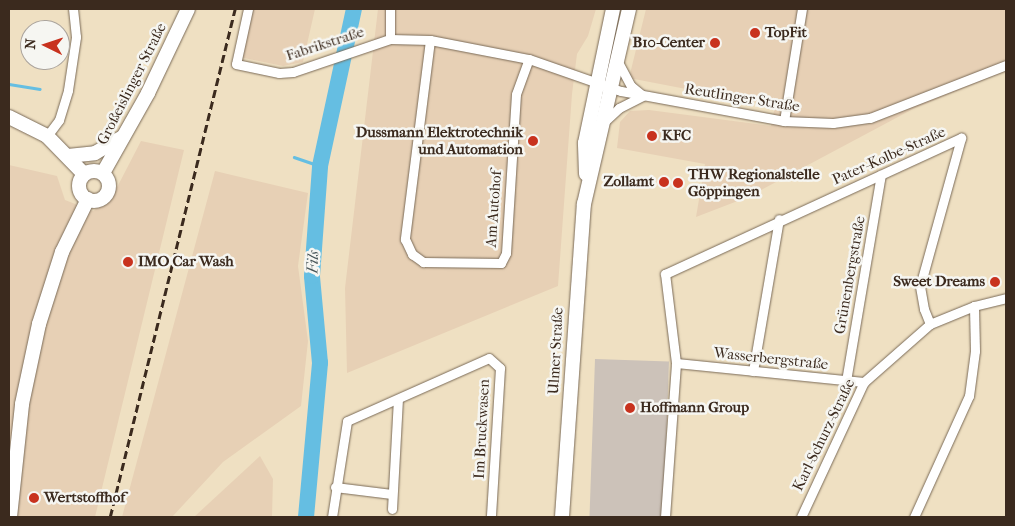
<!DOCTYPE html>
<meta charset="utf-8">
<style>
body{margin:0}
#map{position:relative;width:1015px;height:526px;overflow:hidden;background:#efe0c2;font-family:"IM FELL French Canon",serif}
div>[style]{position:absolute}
.built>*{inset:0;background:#e7d0b5}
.industrial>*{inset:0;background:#ccc2b9;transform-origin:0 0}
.stream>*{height:2.5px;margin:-1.25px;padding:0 1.25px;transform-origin:1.25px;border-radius:1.25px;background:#65bee2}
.river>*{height:16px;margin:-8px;padding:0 8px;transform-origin:8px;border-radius:8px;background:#65bee2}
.roads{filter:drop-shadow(0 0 1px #7a6a57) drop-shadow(0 0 1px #7a6a57)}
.street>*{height:9px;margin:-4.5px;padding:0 4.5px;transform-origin:4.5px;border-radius:4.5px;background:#fff}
.secondary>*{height:14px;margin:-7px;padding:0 7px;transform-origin:7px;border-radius:7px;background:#fff}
.secondary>.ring{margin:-7px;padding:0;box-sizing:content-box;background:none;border:14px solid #fff;border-radius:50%}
.rail>*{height:2.5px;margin-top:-1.25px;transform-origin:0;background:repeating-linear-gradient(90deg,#3b2a1e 0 8px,transparent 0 12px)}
.dots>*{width:14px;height:14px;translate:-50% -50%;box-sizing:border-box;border:2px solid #f6f6f2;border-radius:50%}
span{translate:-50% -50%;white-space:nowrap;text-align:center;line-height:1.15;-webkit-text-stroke:5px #f6f6f2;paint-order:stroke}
.poi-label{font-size:15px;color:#3b2a1e;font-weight:700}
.left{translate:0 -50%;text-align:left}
.right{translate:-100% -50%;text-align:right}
.street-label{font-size:15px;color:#3b2a1e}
.water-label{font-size:16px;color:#485659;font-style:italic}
.frame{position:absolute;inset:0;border:10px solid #3b2a1e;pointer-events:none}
.north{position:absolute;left:20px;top:20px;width:50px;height:50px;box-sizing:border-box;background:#f6f6f2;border:1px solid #aba49d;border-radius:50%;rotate:274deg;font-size:14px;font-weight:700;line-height:20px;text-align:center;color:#3b2a1e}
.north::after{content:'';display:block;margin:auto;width:18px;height:22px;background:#c8321e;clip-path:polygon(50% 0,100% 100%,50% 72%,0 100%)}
</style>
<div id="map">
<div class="built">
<div style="clip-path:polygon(244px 9px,315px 9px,303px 62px,283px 66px,234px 56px)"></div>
<div style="clip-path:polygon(378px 9px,596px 9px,588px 36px,577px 54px,572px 94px,558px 286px,347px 373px,345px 288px)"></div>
<div style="clip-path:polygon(646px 9px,1006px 9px,1006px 71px,913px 109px,748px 197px,696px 217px,705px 164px,617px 148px,620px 122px,630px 111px,649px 110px,771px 126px,775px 106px,629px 78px)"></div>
<div style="clip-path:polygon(141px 141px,184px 150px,95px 517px,9px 517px,9px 165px,57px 176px,65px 200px,93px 211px,111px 199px)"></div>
<div style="clip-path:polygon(215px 171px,308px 193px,298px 266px,308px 341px,301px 406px,223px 462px,172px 517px,122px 517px)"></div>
<div style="clip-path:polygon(260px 456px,273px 479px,272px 517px,194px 517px)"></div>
</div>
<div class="industrial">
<div style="left:595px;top:359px;width:74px;height:158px;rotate:2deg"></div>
</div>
<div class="stream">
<div style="left:9px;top:84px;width:31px;rotate:9deg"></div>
<div style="left:294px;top:157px;width:28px;rotate:19deg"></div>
</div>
<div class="river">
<div style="left:306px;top:517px;width:155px;rotate:-84.8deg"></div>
<div style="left:320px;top:363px;width:87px;rotate:-95.3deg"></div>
<div style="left:312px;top:276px;width:110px;rotate:-85.8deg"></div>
<div style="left:320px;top:166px;width:161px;rotate:-77.8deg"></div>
</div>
<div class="roads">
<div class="street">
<div style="left:248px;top:9px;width:56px;rotate:102.3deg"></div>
<div style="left:236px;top:64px;width:44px;rotate:11.8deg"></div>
<div style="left:279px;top:73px;width:14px;rotate:-4deg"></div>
<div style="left:293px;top:72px;width:102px;rotate:-18.8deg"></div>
<div style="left:390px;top:39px;width:40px;rotate:1.4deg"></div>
<div style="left:430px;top:40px;width:101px;rotate:10.9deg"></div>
<div style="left:529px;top:59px;width:97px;rotate:19.2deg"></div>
<div style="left:621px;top:91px;width:166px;rotate:10.4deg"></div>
<div style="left:784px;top:121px;width:49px;rotate:2.3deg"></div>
<div style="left:833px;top:123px;width:37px;rotate:-8deg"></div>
<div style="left:870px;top:118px;width:146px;rotate:-21.3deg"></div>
<div style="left:390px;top:9px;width:30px;rotate:90deg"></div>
<div style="left:430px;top:40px;width:201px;rotate:97.2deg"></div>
<div style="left:405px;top:239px;width:17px;rotate:65deg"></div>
<div style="left:412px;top:254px;width:14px;rotate:36deg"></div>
<div style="left:423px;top:262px;width:78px;rotate:0.7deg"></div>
<div style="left:501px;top:263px;width:11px;rotate:-63deg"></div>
<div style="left:506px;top:253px;width:159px;rotate:-86.4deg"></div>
<div style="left:516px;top:94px;width:37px;rotate:-70deg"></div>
<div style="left:617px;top:60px;width:30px;rotate:62deg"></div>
<div style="left:631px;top:86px;width:13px;rotate:39deg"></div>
<div style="left:784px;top:121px;width:113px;rotate:-80.9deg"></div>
<div style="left:604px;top:122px;width:21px;rotate:-43deg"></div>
<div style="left:619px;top:108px;width:27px;rotate:-27deg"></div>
<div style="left:47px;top:136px;width:20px;rotate:-53deg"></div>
<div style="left:59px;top:120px;width:31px;rotate:-73deg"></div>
<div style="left:68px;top:90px;width:54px;rotate:-81.4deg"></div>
<div style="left:76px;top:37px;width:28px;rotate:-96deg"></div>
<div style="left:930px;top:324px;width:16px;rotate:-112deg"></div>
<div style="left:924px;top:309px;width:23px;rotate:-100deg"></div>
<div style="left:920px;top:286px;width:154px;rotate:-74.5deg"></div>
<div style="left:676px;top:363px;width:189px;rotate:5.8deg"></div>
<div style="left:753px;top:371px;width:154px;rotate:-80.3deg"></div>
<div style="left:846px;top:381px;width:209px;rotate:-80.4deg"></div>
<div style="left:335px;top:487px;width:57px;rotate:7deg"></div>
<div style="left:392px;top:509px;width:110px;rotate:-86.9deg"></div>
<div style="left:332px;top:517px;width:97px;rotate:-81.1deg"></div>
<div style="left:347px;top:421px;width:155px;rotate:-23.9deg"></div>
<div style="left:489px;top:358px;width:15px;rotate:42deg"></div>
<div style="left:500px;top:368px;width:149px;rotate:93.5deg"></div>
<div style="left:665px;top:517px;width:154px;rotate:-85.9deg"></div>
<div style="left:676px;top:363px;width:90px;rotate:-97deg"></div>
<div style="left:665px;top:274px;width:326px;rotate:-24.7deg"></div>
<div style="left:801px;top:517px;width:149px;rotate:-65deg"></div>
<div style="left:864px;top:382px;width:88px;rotate:-41.3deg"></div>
<div style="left:930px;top:324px;width:48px;rotate:-22.2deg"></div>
<div style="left:974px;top:306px;width:33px;rotate:-14deg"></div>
<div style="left:914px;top:517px;width:133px;rotate:-65.6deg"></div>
<div style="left:969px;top:396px;width:45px;rotate:-82.4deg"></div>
<div style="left:975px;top:351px;width:45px;rotate:-91.3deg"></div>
</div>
<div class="secondary">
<div style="left:9px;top:117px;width:42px;rotate:26.6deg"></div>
<div style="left:47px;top:136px;width:53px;rotate:45.8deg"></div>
<div style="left:68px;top:156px;width:27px;rotate:-6deg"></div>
<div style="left:95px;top:153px;width:32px;rotate:-30deg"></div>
<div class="ring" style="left:79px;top:171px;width:16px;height:16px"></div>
<div style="left:103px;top:173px;width:92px;rotate:-60.6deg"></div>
<div style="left:148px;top:93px;width:93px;rotate:-64.5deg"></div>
<div style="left:586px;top:174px;width:31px;rotate:-92deg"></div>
<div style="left:585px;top:143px;width:137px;rotate:-78.2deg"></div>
<div style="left:10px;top:517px;width:114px;rotate:-83.9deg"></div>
<div style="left:22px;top:404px;width:82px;rotate:-78deg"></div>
<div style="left:39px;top:324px;width:76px;rotate:-72.3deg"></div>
<div style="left:62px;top:252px;width:59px;rotate:-63.9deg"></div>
<div style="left:562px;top:517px;width:314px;rotate:-86deg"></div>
<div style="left:584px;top:204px;width:200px;rotate:-77deg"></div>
</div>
</div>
<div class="rail">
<div style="left:110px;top:517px;width:523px;rotate:-76.18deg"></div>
</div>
<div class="dots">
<div style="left:755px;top:33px;background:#c8321e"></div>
<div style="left:715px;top:43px;background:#c8321e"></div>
<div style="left:652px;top:136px;background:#c8321e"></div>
<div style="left:533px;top:141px;background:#c8321e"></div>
<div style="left:664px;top:182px;background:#c8321e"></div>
<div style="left:678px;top:183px;background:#c8321e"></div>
<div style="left:128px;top:262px;background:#c8321e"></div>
<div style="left:995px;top:282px;background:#c8321e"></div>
<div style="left:630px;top:408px;background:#c8321e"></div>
<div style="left:34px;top:498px;background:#c8321e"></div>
</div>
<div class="poi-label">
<span class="left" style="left:765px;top:33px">TopFit</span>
<span class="right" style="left:705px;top:43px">B10-Center</span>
<span class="right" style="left:523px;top:141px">Dussmann Elektrotechnik<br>und Automation</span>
<span class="left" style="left:662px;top:136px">KFC</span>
<span class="left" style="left:688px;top:183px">THW Regionalstelle<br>Göppingen</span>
<span class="right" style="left:654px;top:182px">Zollamt</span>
<span class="left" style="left:138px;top:262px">IMO Car Wash</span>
<span class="right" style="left:985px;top:282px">Sweet Dreams</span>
<span class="left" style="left:640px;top:408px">Hoffmann Group</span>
<span class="left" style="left:44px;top:498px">Wertstoffhof</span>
</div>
<div class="street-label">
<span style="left:325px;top:44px;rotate:-18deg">Fabrikstraße</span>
<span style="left:132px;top:84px;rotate:-63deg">Großeislinger Straße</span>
<span style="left:742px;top:98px;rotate:9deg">Reutlinger Straße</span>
<span style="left:889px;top:156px;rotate:-24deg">Pater-Kolbe-Straße</span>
<span style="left:494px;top:209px;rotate:-86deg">Am Autohof</span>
<span style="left:850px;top:275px;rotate:-80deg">Grünenbergstraße</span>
<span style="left:556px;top:351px;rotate:-87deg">Ulmer Straße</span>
<span style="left:771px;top:359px;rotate:6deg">Wasserbergstraße</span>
<span style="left:482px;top:429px;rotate:-87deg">Im Bruckwasen</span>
<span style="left:824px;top:435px;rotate:-64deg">Karl-Schurz-Straße</span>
</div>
<div class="water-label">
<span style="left:313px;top:262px;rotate:-87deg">Fils</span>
</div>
<div class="frame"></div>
<div class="north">N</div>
</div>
